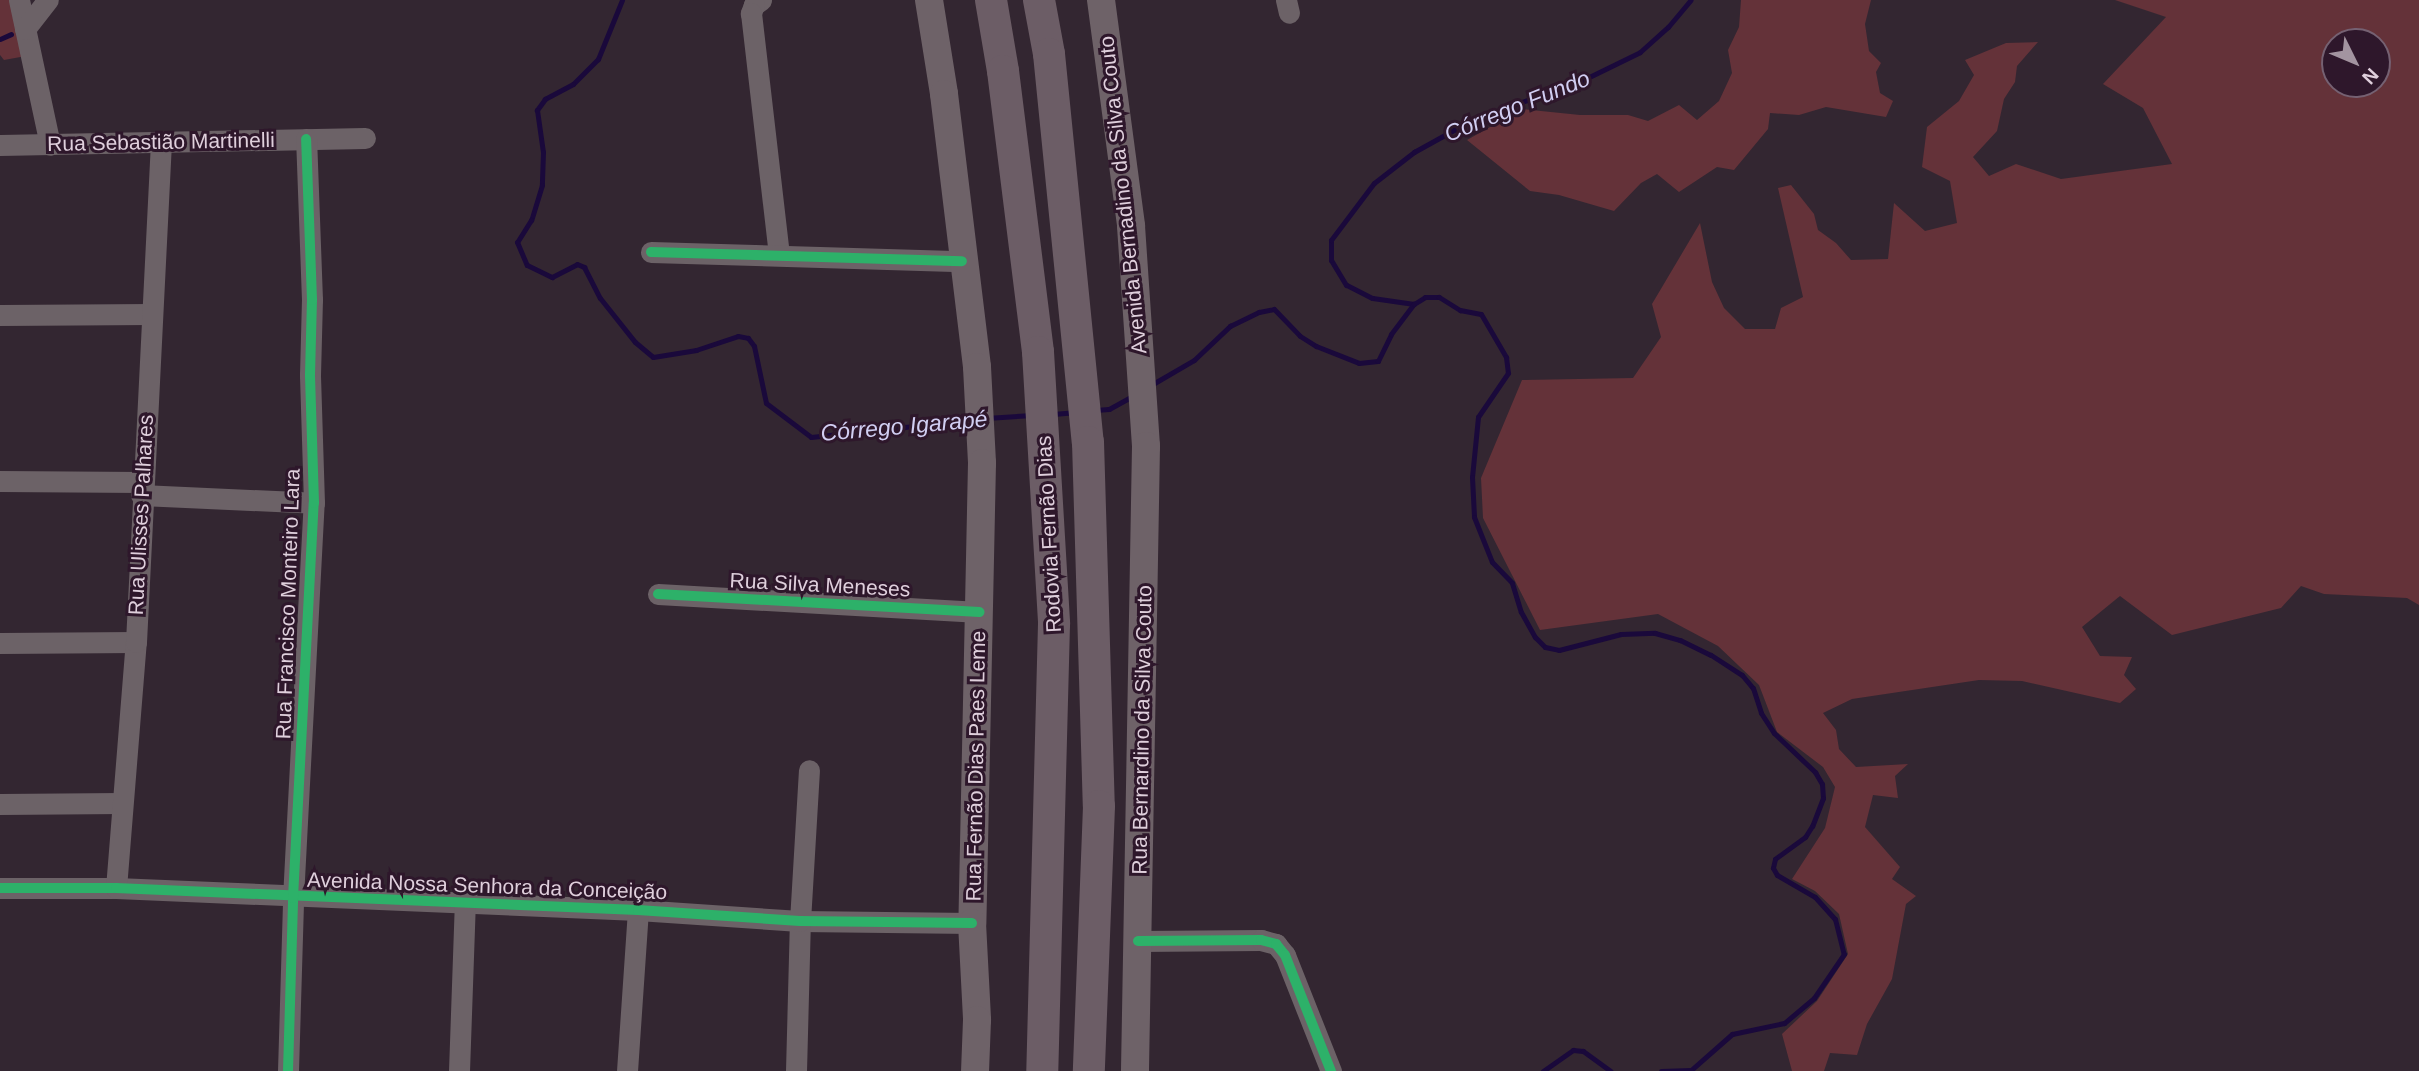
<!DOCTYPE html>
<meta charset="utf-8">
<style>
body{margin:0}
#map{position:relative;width:2419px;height:1071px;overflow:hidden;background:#332631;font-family:Arial,sans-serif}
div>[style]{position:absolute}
.green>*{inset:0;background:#643239}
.stream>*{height:5px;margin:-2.5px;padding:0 2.5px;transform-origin:2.5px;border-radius:2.5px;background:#1a093b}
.minor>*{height:21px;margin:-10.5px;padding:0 10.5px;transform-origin:10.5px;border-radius:10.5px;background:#6c6267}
.major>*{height:28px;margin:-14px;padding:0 14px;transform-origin:14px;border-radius:14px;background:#6e6268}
.highway>*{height:32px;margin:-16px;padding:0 16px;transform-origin:16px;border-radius:16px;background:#6c5d66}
.cycleway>*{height:10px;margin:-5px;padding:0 5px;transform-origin:5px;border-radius:5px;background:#2db169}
span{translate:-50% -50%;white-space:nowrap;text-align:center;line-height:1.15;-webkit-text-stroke:6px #2e172b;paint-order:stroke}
.street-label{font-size:21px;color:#dfcfdc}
.water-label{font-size:23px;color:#d1cef2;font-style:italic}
.north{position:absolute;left:2321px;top:28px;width:70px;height:70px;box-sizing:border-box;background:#2e172b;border:2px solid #756172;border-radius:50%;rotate:133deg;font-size:19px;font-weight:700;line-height:28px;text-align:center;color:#dfcfdc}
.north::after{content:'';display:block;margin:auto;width:24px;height:32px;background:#a394a0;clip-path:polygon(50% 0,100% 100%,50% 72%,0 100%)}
</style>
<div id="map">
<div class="green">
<div style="clip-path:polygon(0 0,12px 0,26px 56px,4px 60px,0 55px)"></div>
<div style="clip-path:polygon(1741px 0,1871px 0,1865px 24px,1869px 51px,1881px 63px,1876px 72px,1880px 93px,1893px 101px,1886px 117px,1826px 107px,1799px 115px,1770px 113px,1768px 129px,1734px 170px,1717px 167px,1679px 192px,1657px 174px,1641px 183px,1614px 211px,1559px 195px,1530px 191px,1467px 140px,1522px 109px,1580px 115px,1628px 115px,1648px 121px,1679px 105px,1697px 120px,1719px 101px,1732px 73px,1728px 50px,1739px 27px)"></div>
<div style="clip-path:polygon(evenodd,2115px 0,2419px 0,2419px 605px,2407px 598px,2324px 594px,2301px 586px,2281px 608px,2172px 635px,2120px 596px,2082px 627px,2100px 656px,2132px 657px,2124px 675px,2136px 689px,2120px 703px,2022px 681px,1979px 680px,1852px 699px,1823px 713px,1836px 730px,1839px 749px,1856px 767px,1908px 764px,1895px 776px,1898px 798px,1873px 795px,1865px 827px,1900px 867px,1892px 879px,1916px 896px,1906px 904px,1892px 979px,1867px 1024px,1857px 1055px,1830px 1053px,1824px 1071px,1792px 1071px,1782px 1034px,1817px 1001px,1848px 954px,1839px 914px,1815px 891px,1792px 879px,1825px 828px,1835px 787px,1823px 767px,1777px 732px,1759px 685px,1718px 646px,1658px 614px,1540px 630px,1483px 518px,1481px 478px,1522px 380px,1633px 378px,1661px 337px,1652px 304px,1700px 223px,1712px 282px,1724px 308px,1745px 329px,1775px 329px,1781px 308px,1803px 297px,1778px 188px,1791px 185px,1814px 214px,1818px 230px,1836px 243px,1851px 260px,1888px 259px,1894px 203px,1925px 231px,1957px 223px,1950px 181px,1922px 167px,1927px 127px,1959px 101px,1974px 75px,1965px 60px,2006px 43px,2038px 42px,2017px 66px,2015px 82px,2004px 99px,1997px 131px,1973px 157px,1989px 176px,2016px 164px,2061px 179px,2172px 164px,2143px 108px,2103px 84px,2166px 17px,2115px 0,2335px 42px,2377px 42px,2377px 84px,2335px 84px,2335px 42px)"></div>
</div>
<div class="stream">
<div style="left:622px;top:0;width:64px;rotate:112.1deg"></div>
<div style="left:598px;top:59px;width:35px;rotate:135deg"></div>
<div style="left:573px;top:84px;width:32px;rotate:152deg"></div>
<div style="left:545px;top:99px;width:14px;rotate:126deg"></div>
<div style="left:537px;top:110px;width:42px;rotate:81.9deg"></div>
<div style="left:543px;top:152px;width:33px;rotate:92deg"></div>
<div style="left:542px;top:185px;width:37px;rotate:107deg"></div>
<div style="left:531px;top:220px;width:26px;rotate:122deg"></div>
<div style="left:517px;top:242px;width:25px;rotate:67deg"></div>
<div style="left:527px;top:265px;width:28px;rotate:26deg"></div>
<div style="left:552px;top:277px;width:28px;rotate:-27deg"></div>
<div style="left:577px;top:264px;width:8px;rotate:23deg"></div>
<div style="left:584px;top:267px;width:35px;rotate:63deg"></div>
<div style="left:600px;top:298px;width:56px;rotate:51.5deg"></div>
<div style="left:635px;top:342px;width:23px;rotate:40deg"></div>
<div style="left:653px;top:357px;width:44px;rotate:-9.2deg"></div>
<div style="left:696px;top:350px;width:44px;rotate:-18.4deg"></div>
<div style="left:738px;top:336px;width:10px;rotate:11deg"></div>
<div style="left:748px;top:338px;width:10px;rotate:53deg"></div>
<div style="left:754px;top:346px;width:58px;rotate:78.1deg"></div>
<div style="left:766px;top:403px;width:56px;rotate:37.1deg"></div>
<div style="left:811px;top:437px;width:160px;rotate:-6.1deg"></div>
<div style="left:0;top:39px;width:12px;rotate:-24deg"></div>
<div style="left:1414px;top:304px;width:42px;rotate:-171.9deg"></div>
<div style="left:1372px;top:298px;width:29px;rotate:-153deg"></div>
<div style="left:1346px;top:285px;width:29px;rotate:-121deg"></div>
<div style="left:1331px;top:260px;width:20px;rotate:-90deg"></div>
<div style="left:1331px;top:240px;width:71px;rotate:-53deg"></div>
<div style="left:1374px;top:183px;width:51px;rotate:-37.8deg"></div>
<div style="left:1414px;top:152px;width:64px;rotate:-29deg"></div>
<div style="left:1470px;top:121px;width:122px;rotate:-20.1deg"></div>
<div style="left:1585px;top:79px;width:61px;rotate:-26.1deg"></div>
<div style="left:1640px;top:52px;width:38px;rotate:-42deg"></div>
<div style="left:1668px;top:27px;width:35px;rotate:-50deg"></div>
<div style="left:1151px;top:385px;width:50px;rotate:-30.2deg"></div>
<div style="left:1194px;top:360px;width:50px;rotate:-43.4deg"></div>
<div style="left:1230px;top:326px;width:32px;rotate:-26deg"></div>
<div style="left:1259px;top:312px;width:15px;rotate:-11deg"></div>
<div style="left:1274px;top:309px;width:37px;rotate:46deg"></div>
<div style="left:1300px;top:336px;width:19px;rotate:32deg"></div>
<div style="left:1316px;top:346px;width:46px;rotate:21.6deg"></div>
<div style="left:1359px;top:363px;width:19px;rotate:-6deg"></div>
<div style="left:1378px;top:361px;width:30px;rotate:-64deg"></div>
<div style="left:1391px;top:334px;width:38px;rotate:-53deg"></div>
<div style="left:1414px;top:304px;width:13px;rotate:-32deg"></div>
<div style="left:1425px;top:297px;width:14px"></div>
<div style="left:1439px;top:297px;width:25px;rotate:32deg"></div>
<div style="left:1460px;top:310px;width:21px;rotate:11deg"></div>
<div style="left:1481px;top:314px;width:50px;rotate:59.8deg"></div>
<div style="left:1506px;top:357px;width:16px;rotate:83deg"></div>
<div style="left:1508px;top:373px;width:53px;rotate:124.3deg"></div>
<div style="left:1478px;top:417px;width:60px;rotate:95.7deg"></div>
<div style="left:1472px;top:477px;width:40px;rotate:87.1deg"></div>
<div style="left:1474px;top:517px;width:48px;rotate:68.2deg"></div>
<div style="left:1492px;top:562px;width:29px;rotate:46deg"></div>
<div style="left:1512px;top:583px;width:30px;rotate:73deg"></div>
<div style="left:1521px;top:612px;width:29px;rotate:61deg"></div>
<div style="left:1535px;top:637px;width:14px;rotate:45deg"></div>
<div style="left:1545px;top:647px;width:14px;rotate:12deg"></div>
<div style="left:1559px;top:650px;width:64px;rotate:-14.5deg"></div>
<div style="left:1621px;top:634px;width:34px;rotate:-2deg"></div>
<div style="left:1655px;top:633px;width:26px;rotate:16deg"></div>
<div style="left:1680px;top:640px;width:34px;rotate:26deg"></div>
<div style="left:1711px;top:655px;width:37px;rotate:33deg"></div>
<div style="left:1742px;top:675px;width:17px;rotate:50deg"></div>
<div style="left:1753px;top:688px;width:26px;rotate:72deg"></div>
<div style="left:1761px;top:713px;width:24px;rotate:57deg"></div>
<div style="left:1774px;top:733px;width:57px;rotate:43.6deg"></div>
<div style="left:1815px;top:772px;width:14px;rotate:60deg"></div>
<div style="left:1822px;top:784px;width:14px;rotate:86deg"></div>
<div style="left:1823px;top:798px;width:30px;rotate:111deg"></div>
<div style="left:1812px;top:826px;width:13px;rotate:122deg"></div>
<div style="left:1805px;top:837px;width:37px;rotate:144deg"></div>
<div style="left:1775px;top:859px;width:9px;rotate:103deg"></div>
<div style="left:1773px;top:868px;width:8px;rotate:60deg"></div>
<div style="left:1777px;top:875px;width:44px;rotate:30.1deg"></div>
<div style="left:1815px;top:897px;width:30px;rotate:48deg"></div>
<div style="left:1835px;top:919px;width:36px;rotate:76deg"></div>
<div style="left:1844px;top:954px;width:53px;rotate:124.3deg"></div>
<div style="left:1814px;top:998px;width:39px;rotate:140deg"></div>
<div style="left:1784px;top:1023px;width:53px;rotate:168.1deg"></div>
<div style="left:1732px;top:1034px;width:55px;rotate:138.7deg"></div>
<div style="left:1691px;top:1070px;width:30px;rotate:178deg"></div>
<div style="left:1095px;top:410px;width:14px;rotate:-4deg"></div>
<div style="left:1109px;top:409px;width:29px;rotate:-29deg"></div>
<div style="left:1053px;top:414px;width:21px;rotate:-5deg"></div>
<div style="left:986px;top:418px;width:47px;rotate:-3.7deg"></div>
<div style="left:1543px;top:1071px;width:37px;rotate:-35deg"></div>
<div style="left:1573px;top:1050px;width:10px;rotate:6deg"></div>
<div style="left:1583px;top:1051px;width:34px;rotate:36deg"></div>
</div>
<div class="minor">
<div style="left:19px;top:0;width:148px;rotate:77.9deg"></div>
<div style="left:761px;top:0;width:9px;rotate:144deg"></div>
<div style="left:754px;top:5px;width:9px;rotate:111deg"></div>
<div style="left:751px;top:13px;width:243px;rotate:83.4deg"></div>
<div style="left:1286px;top:0;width:13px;rotate:77deg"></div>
<div style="left:25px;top:29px;width:37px;rotate:-52deg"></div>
<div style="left:0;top:145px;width:365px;rotate:-1.1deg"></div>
<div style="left:651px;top:252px;width:311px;rotate:1.7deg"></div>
<div style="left:0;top:315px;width:152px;rotate:-0.4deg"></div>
<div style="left:0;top:481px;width:141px;rotate:0.4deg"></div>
<div style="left:141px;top:495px;width:173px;rotate:2.6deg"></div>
<div style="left:658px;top:594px;width:322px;rotate:3.2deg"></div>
<div style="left:0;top:643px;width:136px;rotate:-0.4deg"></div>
<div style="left:0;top:804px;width:122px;rotate:-0.5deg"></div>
<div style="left:0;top:888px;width:116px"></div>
<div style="left:116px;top:888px;width:522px;rotate:2.41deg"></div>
<div style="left:638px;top:910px;width:162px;rotate:3.9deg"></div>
<div style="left:800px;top:921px;width:172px;rotate:0.7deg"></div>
<div style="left:116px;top:888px;width:247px;rotate:-85.4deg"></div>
<div style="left:136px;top:642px;width:501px;rotate:-87.14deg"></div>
<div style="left:1138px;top:941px;width:123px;rotate:-0.5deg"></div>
<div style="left:1261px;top:940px;width:16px;rotate:15deg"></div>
<div style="left:1276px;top:944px;width:14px;rotate:51deg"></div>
<div style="left:1285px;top:955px;width:125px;rotate:68.4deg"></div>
<div style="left:288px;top:1071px;width:173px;rotate:-88.3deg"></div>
<div style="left:293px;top:898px;width:396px;rotate:-87deg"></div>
<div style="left:314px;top:503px;width:128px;rotate:-91.8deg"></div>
<div style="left:310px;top:375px;width:75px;rotate:-88.5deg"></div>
<div style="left:312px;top:300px;width:161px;rotate:-92.1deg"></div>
<div style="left:459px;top:1071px;width:168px;rotate:-88deg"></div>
<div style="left:627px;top:1071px;width:161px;rotate:-86.1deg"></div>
<div style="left:796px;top:1071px;width:150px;rotate:-88.5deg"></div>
<div style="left:800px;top:921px;width:151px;rotate:-86.6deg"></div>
</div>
<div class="major">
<div style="left:929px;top:0;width:95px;rotate:80.9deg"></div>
<div style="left:944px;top:94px;width:275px;rotate:83.1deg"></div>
<div style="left:977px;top:367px;width:96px;rotate:87deg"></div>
<div style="left:982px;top:463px;width:460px;rotate:91.2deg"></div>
<div style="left:972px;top:923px;width:97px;rotate:87deg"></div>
<div style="left:977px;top:1020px;width:51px;rotate:92.2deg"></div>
<div style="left:1101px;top:0;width:228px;rotate:82.4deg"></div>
<div style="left:1131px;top:226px;width:221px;rotate:86.1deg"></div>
<div style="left:1146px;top:446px;width:625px;rotate:91.01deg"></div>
</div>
<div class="highway">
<div style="left:991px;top:0;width:72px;rotate:80.4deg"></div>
<div style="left:1003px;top:71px;width:283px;rotate:82.9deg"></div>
<div style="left:1038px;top:352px;width:272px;rotate:86.6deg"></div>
<div style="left:1054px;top:624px;width:447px;rotate:91.5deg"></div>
<div style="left:1039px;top:0;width:55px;rotate:79.5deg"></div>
<div style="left:1049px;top:54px;width:390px;rotate:84.3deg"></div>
<div style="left:1088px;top:442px;width:364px;rotate:88.3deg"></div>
<div style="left:1099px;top:806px;width:265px;rotate:92.2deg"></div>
</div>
<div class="cycleway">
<div style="left:651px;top:252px;width:311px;rotate:1.7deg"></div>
<div style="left:658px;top:594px;width:322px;rotate:3.2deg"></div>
<div style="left:0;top:888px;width:116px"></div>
<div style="left:116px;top:888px;width:522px;rotate:2.41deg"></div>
<div style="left:638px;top:910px;width:162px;rotate:3.9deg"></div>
<div style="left:800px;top:921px;width:172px;rotate:0.7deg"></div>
<div style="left:1138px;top:941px;width:123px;rotate:-0.5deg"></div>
<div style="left:1261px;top:940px;width:16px;rotate:15deg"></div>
<div style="left:1276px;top:944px;width:14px;rotate:51deg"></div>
<div style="left:1285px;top:955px;width:125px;rotate:68.4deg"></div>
<div style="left:288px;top:1071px;width:173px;rotate:-88.3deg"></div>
<div style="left:293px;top:898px;width:396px;rotate:-87deg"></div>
<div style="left:314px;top:503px;width:128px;rotate:-91.8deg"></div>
<div style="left:310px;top:375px;width:75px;rotate:-88.5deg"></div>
<div style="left:312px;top:300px;width:161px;rotate:-92.1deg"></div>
</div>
<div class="street-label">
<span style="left:161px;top:142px;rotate:-1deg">Rua Sebastião Martinelli</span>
<span style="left:1123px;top:195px;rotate:-96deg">Avenida Bernadino da Silva Couto</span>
<span style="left:141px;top:515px;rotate:-87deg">Rua Ulisses Palhares</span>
<span style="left:1049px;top:534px;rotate:-93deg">Rodovia Fernão Dias</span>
<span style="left:820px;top:585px;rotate:3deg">Rua Silva Meneses</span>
<span style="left:288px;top:604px;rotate:-88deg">Rua Francisco Monteiro Lara</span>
<span style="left:1142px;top:730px;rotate:-89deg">Rua Bernardino da Silva Couto</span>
<span style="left:976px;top:766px;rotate:-89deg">Rua Fernão Dias Paes Leme</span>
<span style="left:487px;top:886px;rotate:2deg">Avenida Nossa Senhora da Conceição</span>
</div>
<div class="water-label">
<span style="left:1517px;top:106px;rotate:-22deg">Córrego Fundo</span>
<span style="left:904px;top:426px;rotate:-5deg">Córrego Igarapé</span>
</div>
<div class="north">N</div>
</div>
